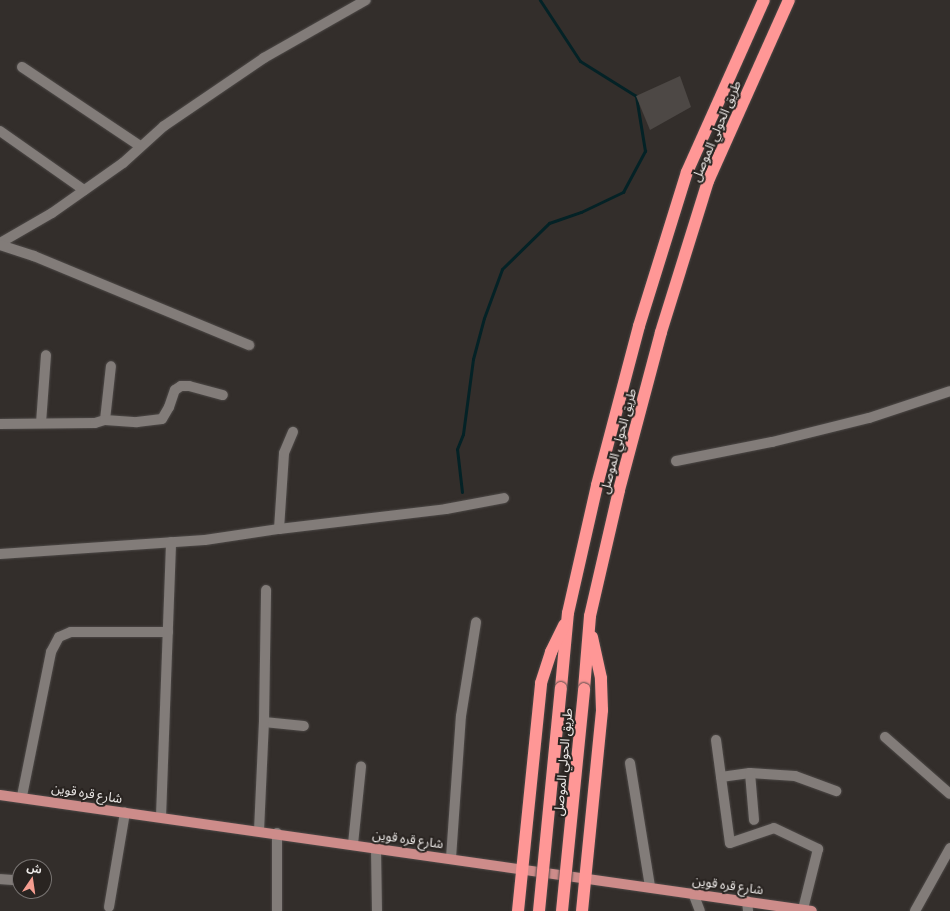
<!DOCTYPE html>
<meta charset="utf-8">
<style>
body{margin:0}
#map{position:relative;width:950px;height:911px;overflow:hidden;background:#332e2b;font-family:Barlow,"Noto Sans Arabic",sans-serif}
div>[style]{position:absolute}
.stream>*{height:3px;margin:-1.5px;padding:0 1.5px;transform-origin:1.5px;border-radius:1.5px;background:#042226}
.building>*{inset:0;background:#4d4845}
.roads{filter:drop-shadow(0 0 1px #4d4947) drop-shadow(0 0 1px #4d4947)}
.minor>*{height:10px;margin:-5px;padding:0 5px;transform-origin:5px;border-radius:5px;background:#827c79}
.major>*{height:10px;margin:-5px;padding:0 5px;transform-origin:5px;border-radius:5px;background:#cd8c8a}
.highway>*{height:12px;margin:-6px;padding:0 6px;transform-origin:6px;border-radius:6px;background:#ff9796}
.bridges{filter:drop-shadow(0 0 1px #4d4947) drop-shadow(0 0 1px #4d4947)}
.highway-bridge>*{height:12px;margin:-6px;padding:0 6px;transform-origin:6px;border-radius:6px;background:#ff9796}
span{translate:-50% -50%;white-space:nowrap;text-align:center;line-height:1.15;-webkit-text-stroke:4px #292421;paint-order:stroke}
.street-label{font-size:13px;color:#edeae8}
.north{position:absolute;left:12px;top:859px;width:40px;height:40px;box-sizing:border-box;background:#292421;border:1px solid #777371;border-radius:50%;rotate:13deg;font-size:11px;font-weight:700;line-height:16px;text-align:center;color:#edeae8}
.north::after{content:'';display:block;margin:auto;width:14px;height:18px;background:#f59d90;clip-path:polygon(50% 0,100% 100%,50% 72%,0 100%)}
</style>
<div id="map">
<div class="stream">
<div style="left:462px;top:492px;width:43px;rotate:-96.6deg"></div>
<div style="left:457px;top:449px;width:16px;rotate:-68deg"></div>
<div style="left:463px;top:434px;width:76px;rotate:-82.4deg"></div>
<div style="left:473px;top:359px;width:42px;rotate:-75deg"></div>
<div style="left:484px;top:318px;width:52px;rotate:-69.8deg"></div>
<div style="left:502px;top:269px;width:66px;rotate:-44.4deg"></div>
<div style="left:549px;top:223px;width:34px;rotate:-19deg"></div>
<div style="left:581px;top:212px;width:47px;rotate:-25.5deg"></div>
<div style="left:623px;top:192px;width:47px;rotate:-61.8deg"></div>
<div style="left:645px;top:151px;width:56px;rotate:-99.3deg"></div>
<div style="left:636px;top:96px;width:66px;rotate:-148deg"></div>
<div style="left:580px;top:61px;width:73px;rotate:-123.3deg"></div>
</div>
<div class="building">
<div style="clip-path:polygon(680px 76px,691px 107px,650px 130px,636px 96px)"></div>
</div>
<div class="roads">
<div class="minor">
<div style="left:22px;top:67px;width:142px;rotate:33.8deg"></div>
<div style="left:0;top:131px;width:103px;rotate:35.1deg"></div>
<div style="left:0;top:243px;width:60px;rotate:-30deg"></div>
<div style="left:52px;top:213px;width:87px;rotate:-35.2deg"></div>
<div style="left:123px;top:163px;width:55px;rotate:-42.1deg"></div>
<div style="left:164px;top:126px;width:121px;rotate:-34.2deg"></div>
<div style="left:264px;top:58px;width:117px;rotate:-29.6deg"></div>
<div style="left:0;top:245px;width:36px;rotate:18deg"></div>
<div style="left:34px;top:256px;width:233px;rotate:22.5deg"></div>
<div style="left:105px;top:420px;width:54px;rotate:-83.7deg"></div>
<div style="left:41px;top:423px;width:68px;rotate:-85.8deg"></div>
<div style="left:0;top:424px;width:95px;rotate:-0.6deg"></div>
<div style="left:95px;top:423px;width:10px;rotate:-17deg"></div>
<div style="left:105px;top:420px;width:32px;rotate:4deg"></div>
<div style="left:137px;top:422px;width:25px;rotate:-7deg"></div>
<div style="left:162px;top:419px;width:14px;rotate:-60deg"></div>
<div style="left:169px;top:407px;width:18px;rotate:-71deg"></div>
<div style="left:175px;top:390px;width:7px;rotate:-34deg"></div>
<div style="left:181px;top:386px;width:8px"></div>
<div style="left:189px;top:386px;width:35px;rotate:15deg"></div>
<div style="left:676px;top:461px;width:98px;rotate:-11.2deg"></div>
<div style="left:772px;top:442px;width:100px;rotate:-13.9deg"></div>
<div style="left:869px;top:418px;width:85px;rotate:-18.4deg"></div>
<div style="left:279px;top:529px;width:76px;rotate:-86.2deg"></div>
<div style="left:284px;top:453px;width:23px;rotate:-67deg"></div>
<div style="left:0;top:554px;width:205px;rotate:-3.9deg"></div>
<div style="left:205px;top:540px;width:75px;rotate:-8.5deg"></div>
<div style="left:279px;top:529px;width:168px;rotate:-6.8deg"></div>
<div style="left:446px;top:509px;width:59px;rotate:-10.7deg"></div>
<div style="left:264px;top:722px;width:40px;rotate:5.7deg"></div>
<div style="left:885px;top:737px;width:86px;rotate:41.2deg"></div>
<div style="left:716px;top:740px;width:104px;rotate:82.3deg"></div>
<div style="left:730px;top:843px;width:46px;rotate:-18.8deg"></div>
<div style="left:774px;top:828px;width:49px;rotate:25.5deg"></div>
<div style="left:818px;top:849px;width:62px;rotate:104deg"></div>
<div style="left:630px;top:763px;width:126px;rotate:80.8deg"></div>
<div style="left:750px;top:773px;width:45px;rotate:3.8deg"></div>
<div style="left:795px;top:776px;width:44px;rotate:20.1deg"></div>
<div style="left:721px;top:777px;width:29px;rotate:-8deg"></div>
<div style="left:750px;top:773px;width:47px;rotate:85.1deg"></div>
<div style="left:22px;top:796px;width:147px;rotate:-78.6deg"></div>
<div style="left:51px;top:652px;width:17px;rotate:-62deg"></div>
<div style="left:59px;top:637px;width:13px;rotate:-23deg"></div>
<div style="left:71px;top:632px;width:97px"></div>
<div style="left:161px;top:817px;width:275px;rotate:-87.9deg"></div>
<div style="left:259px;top:831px;width:109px;rotate:-87.4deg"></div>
<div style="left:264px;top:722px;width:132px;rotate:-89.1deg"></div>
<div style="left:277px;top:833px;width:78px;rotate:90deg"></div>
<div style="left:353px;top:844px;width:78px;rotate:-84.1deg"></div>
<div style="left:376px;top:848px;width:63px;rotate:89.1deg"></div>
<div style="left:451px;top:858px;width:142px;rotate:-86deg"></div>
<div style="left:461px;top:716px;width:95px;rotate:-80.9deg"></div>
<div style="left:0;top:879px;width:15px;rotate:4deg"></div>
<div style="left:693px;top:893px;width:19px;rotate:69deg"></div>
<div style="left:747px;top:901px;width:10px;rotate:84deg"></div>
<div style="left:109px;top:907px;width:96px;rotate:-80.4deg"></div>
<div style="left:915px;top:911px;width:72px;rotate:-60.9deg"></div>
</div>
<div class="major">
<div style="left:0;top:795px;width:820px;rotate:8.13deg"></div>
</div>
<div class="highway">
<div style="left:561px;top:688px;width:75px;rotate:-84.7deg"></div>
<div style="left:568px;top:613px;width:131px;rotate:-77.2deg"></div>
<div style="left:597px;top:485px;width:164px;rotate:-75.2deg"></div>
<div style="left:639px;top:326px;width:161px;rotate:-72.7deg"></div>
<div style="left:687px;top:172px;width:188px;rotate:-65.9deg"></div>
<div style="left:584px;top:689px;width:73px;rotate:-85.3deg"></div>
<div style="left:590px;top:616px;width:129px;rotate:-77deg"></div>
<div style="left:619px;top:490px;width:163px;rotate:-75.1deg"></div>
<div style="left:661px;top:332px;width:158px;rotate:-72.7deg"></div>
<div style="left:708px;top:181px;width:198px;rotate:-65.9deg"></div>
<div style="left:518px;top:911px;width:229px;rotate:-84.2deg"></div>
<div style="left:541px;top:683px;width:33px;rotate:-72deg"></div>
<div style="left:551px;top:652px;width:30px;rotate:-64deg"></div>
<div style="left:582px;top:911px;width:202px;rotate:-84.3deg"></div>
<div style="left:602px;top:710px;width:32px;rotate:-92deg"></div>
<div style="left:601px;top:678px;width:42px;rotate:-102.4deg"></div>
</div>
</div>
<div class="bridges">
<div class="highway-bridge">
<div style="left:539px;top:911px;width:224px;rotate:-84.4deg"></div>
<div style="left:562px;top:911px;width:223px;rotate:-84.3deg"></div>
</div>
</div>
<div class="street-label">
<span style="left:716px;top:131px;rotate:-67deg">طريق الحولي الموصل</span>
<span style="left:618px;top:441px;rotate:-75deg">طريق الحولي الموصل</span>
<span style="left:563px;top:762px;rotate:-85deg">طريق الحولي الموصل</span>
<span style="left:87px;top:793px;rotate:9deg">شارع قره قوين</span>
<span style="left:408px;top:839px;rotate:8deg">شارع قره قوين</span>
<span style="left:728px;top:885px;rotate:8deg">شارع قره قوين</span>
</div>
<div class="north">ش</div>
</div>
